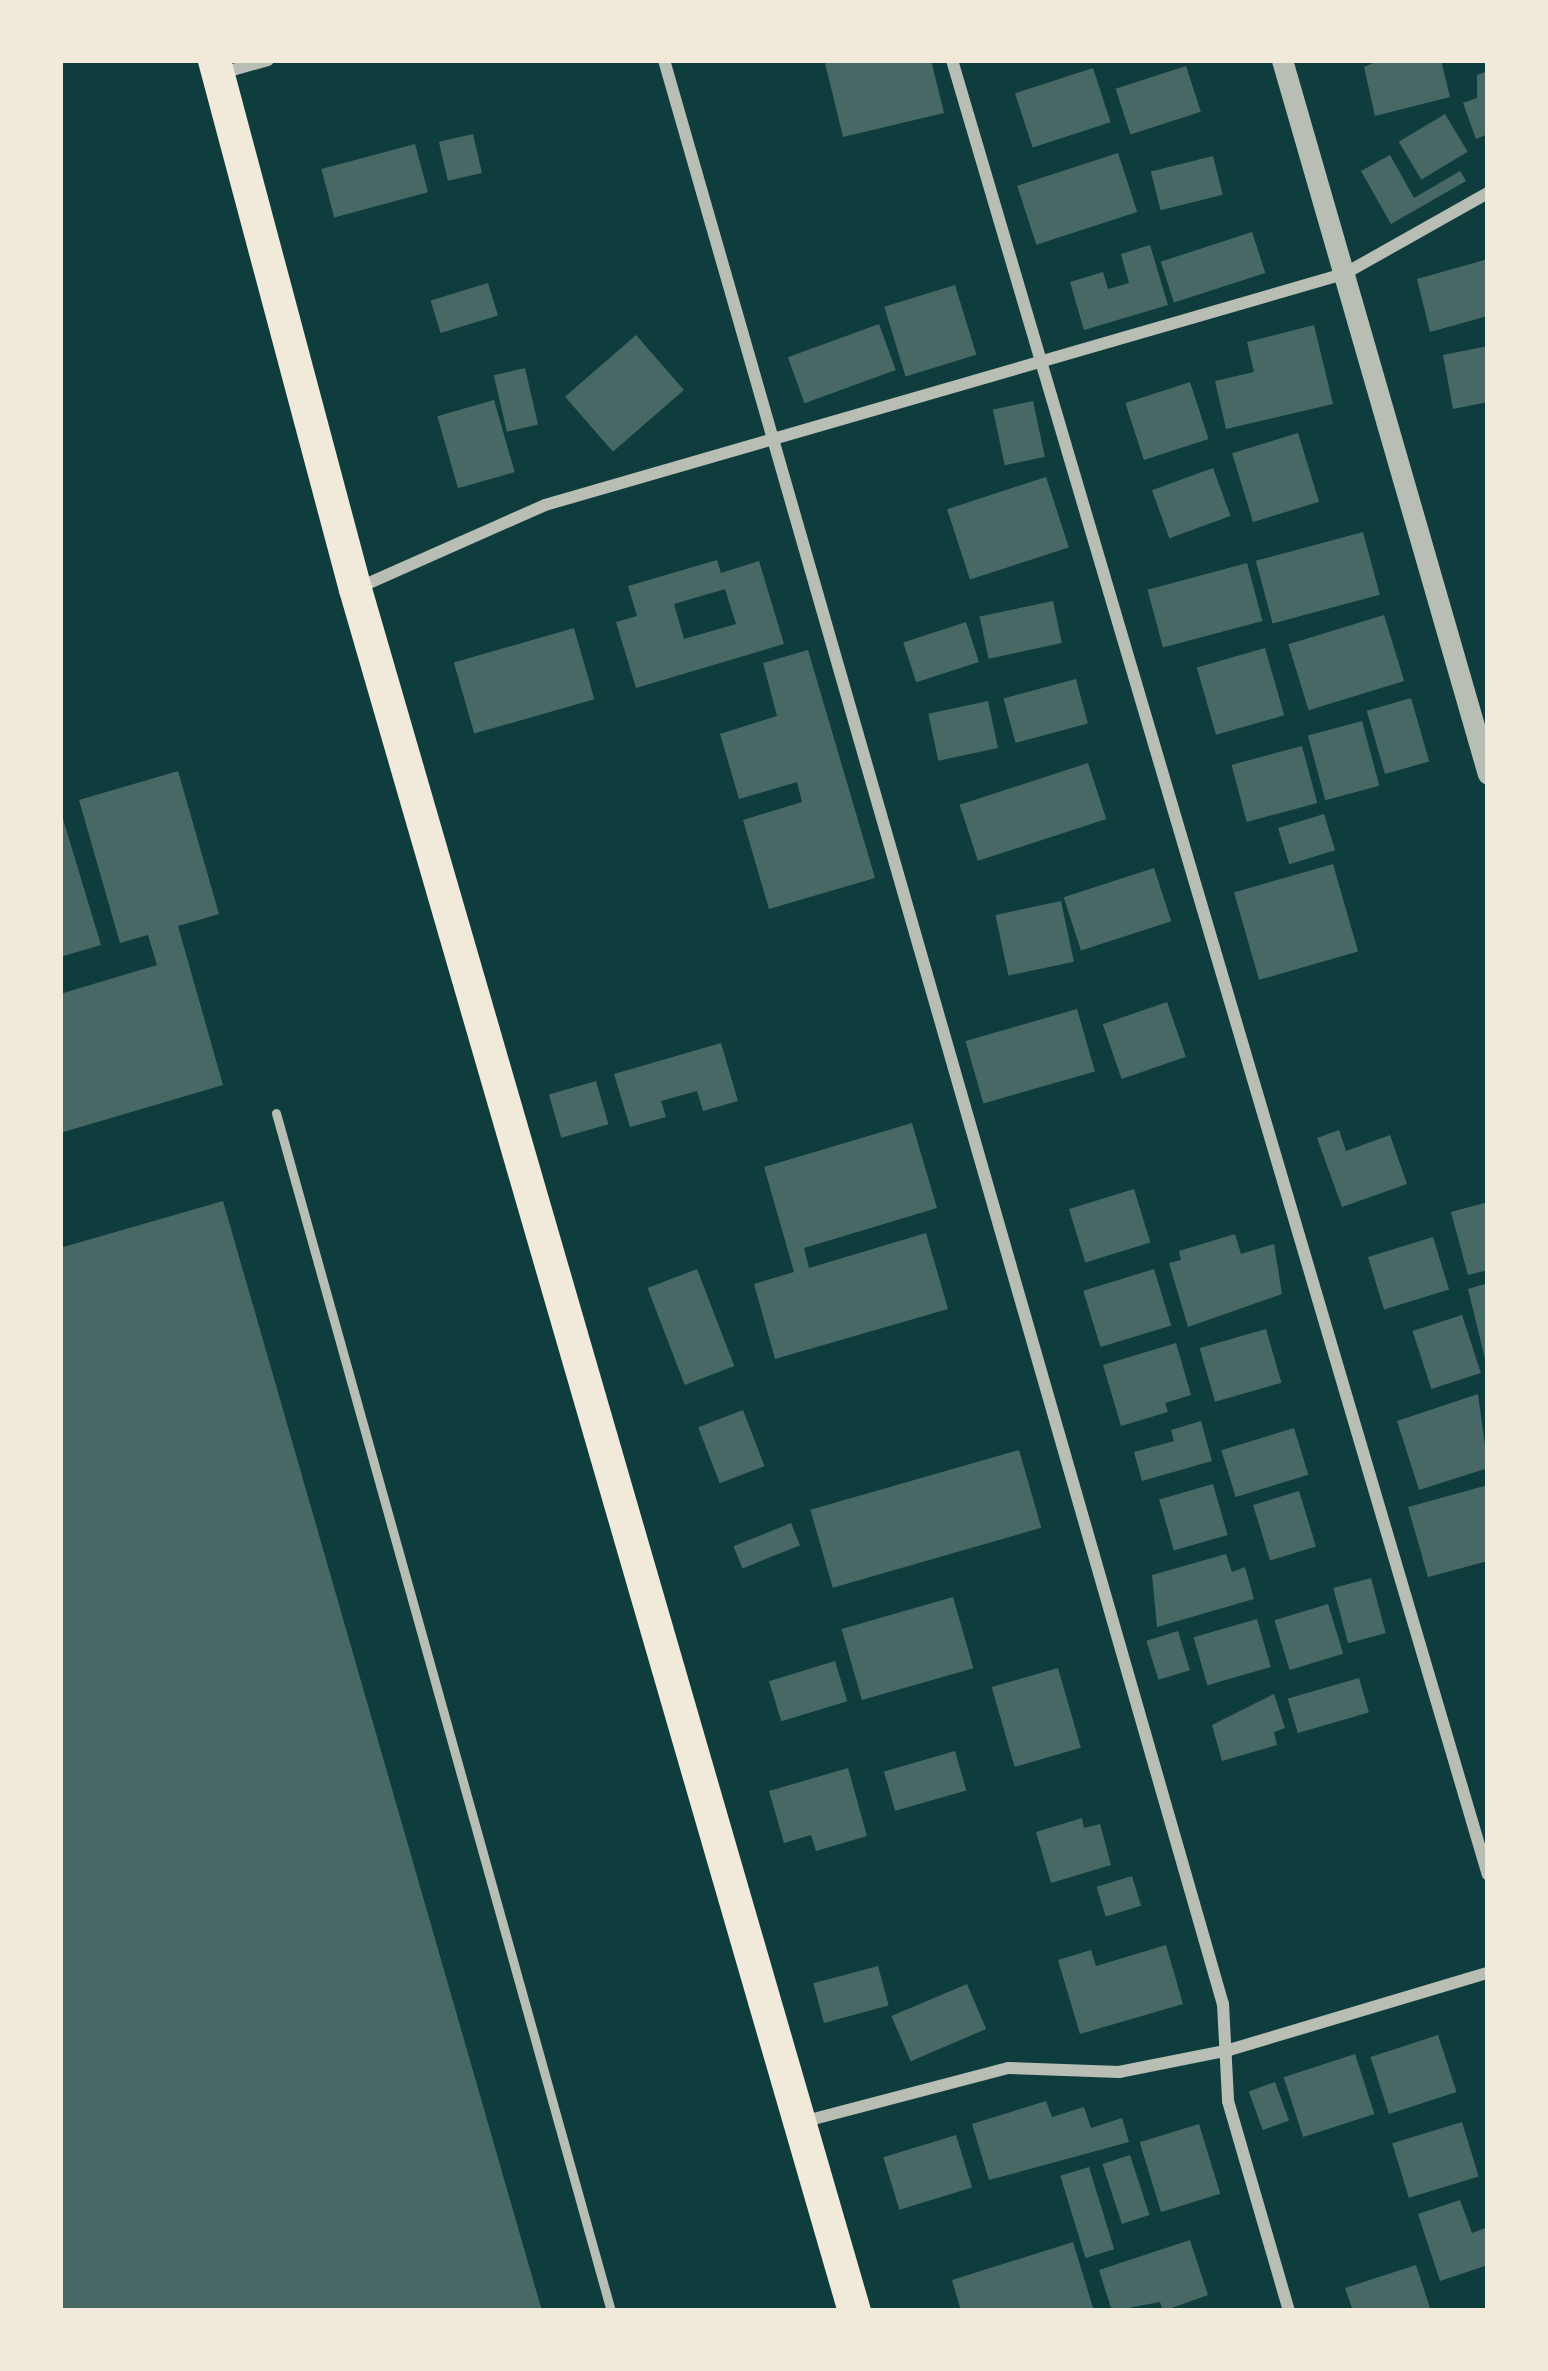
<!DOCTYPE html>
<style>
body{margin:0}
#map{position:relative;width:1548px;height:2371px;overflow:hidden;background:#0f3d3e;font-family:"Noto Serif",serif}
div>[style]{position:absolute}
.building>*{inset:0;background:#486865;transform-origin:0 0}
.service>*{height:9px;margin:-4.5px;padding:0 4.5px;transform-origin:4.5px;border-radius:4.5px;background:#b8beb3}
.minor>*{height:12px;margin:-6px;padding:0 6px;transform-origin:6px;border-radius:6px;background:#b8beb3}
.tertiary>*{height:21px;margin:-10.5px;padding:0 10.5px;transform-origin:10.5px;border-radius:10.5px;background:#b8beb3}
.trunk>*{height:33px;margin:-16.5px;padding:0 16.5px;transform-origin:16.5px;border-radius:16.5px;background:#f1e9da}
span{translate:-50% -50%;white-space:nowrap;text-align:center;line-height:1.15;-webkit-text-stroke:9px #f1e9da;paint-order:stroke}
.frame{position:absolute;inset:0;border:63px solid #f1e9da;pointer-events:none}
</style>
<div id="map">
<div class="building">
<div style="clip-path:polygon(931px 60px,944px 113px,843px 137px,825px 63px)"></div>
<div style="clip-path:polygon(1380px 60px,1441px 60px,1450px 97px,1375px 116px,1364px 67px)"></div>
<div style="left:1186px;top:66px;width:48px;height:74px;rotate:72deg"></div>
<div style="left:1093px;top:68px;width:57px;height:82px;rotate:72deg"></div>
<div style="clip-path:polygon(1488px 71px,1488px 134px,1476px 139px,1463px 103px,1477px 98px,1477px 75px)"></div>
<div style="left:1445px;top:114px;width:44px;height:54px;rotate:59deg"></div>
<div style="left:473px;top:134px;width:40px;height:35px;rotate:77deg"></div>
<div style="left:415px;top:144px;width:50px;height:97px;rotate:75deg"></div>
<div style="left:1118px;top:153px;width:62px;height:106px;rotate:72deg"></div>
<div style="clip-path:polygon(1390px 155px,1414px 198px,1460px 171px,1466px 181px,1391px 224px,1361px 171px)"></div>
<div style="left:1213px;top:156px;width:40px;height:64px;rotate:76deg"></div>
<div style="left:1252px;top:232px;width:43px;height:96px;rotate:72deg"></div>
<div style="clip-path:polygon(1150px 245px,1168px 305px,1084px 330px,1070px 282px,1103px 272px,1108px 289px,1129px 283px,1121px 254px)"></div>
<div style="clip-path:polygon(1488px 259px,1488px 316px,1430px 332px,1417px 279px)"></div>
<div style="left:488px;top:283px;width:34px;height:60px;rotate:73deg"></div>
<div style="left:955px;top:285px;width:73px;height:74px;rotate:73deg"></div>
<div style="left:879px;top:324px;width:49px;height:97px;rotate:70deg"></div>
<div style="clip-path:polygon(1314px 325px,1333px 404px,1226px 429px,1215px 381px,1254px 372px,1247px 342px)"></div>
<div style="left:636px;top:335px;width:73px;height:94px;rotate:49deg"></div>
<div style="clip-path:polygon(1488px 346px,1488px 402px,1453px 409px,1443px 355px)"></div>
<div style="left:525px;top:368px;width:58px;height:32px;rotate:77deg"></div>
<div style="left:1190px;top:382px;width:60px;height:68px;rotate:72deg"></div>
<div style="left:494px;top:400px;width:75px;height:59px;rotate:74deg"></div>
<div style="left:1033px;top:401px;width:57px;height:41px;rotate:78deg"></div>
<div style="left:1298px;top:433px;width:72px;height:69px;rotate:73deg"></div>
<div style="left:1213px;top:468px;width:51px;height:65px;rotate:70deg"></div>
<div style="left:1046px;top:477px;width:74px;height:104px;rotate:72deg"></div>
<div style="left:1363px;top:532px;width:65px;height:111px;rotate:75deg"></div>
<div style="clip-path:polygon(evenodd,717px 560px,721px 573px,759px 561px,784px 644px,636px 688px,616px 622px,637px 616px,628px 586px,717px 560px,725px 589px,736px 624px,684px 639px,674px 604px,725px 589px)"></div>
<div style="left:1247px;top:563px;width:60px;height:103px;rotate:75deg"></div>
<div style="left:1053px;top:601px;width:43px;height:75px;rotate:78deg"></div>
<div style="left:1384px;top:615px;width:69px;height:100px;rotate:73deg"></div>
<div style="left:966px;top:622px;width:42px;height:66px;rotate:72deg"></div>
<div style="left:574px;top:628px;width:74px;height:125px;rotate:74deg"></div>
<div style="left:1265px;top:648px;width:70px;height:71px;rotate:74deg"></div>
<div style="clip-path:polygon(808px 650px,875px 878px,769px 909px,743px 820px,802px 802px,797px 782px,739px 799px,720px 734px,777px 716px,763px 663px)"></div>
<div style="left:1076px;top:679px;width:46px;height:75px;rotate:75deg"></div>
<div style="left:1411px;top:698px;width:66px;height:46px;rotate:74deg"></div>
<div style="left:988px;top:701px;width:48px;height:61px;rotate:78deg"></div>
<div style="left:1362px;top:721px;width:67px;height:56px;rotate:75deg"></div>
<div style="left:1302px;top:746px;width:59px;height:73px;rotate:75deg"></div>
<div style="left:1088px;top:763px;width:59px;height:135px;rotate:72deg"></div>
<div style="clip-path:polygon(178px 771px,219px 914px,178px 926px,223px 1085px,60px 1133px,60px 994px,157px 965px,148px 935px,120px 943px,79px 800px)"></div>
<div style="clip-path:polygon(60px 809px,101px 945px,60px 957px)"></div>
<div style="left:1324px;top:814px;width:38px;height:48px;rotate:73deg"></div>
<div style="left:1333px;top:864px;width:91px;height:103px;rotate:74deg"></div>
<div style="left:1154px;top:868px;width:56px;height:95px;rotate:72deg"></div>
<div style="left:1061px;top:901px;width:62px;height:67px;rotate:78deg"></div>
<div style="left:1167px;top:1002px;width:58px;height:68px;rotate:71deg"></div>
<div style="left:1077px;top:1009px;width:65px;height:116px;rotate:74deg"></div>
<div style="clip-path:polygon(721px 1043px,738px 1101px,703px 1111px,697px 1091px,661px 1101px,666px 1117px,630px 1127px,614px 1074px)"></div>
<div style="left:596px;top:1081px;width:45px;height:49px;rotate:74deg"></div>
<div style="clip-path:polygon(912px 1123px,937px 1208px,804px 1248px,809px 1268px,926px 1233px,948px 1309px,775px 1359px,754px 1284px,794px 1272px,764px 1167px)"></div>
<div style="clip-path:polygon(1339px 1130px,1346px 1151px,1390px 1135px,1407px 1184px,1342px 1207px,1317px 1138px)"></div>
<div style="left:1134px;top:1189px;width:56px;height:68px;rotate:73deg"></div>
<div style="clip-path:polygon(223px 1201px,542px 2311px,60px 2311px,60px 1248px)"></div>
<div style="clip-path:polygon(1488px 1202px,1488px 1270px,1468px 1275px,1451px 1212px)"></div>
<div style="clip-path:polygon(1235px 1234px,1241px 1254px,1274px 1244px,1282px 1294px,1188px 1327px,1169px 1263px,1181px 1260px,1179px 1251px)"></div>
<div style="left:1433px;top:1237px;width:55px;height:68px;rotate:73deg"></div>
<div style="left:697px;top:1269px;width:104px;height:53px;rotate:69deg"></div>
<div style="left:1154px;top:1269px;width:59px;height:74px;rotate:73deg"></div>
<div style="clip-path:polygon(1488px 1283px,1488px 1363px,1486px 1363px,1468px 1289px)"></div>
<div style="left:1462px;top:1315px;width:61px;height:52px;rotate:72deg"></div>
<div style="left:1266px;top:1329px;width:56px;height:69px;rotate:74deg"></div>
<div style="clip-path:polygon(1176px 1343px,1191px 1395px,1165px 1403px,1168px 1412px,1121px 1426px,1103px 1365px)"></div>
<div style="clip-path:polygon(1478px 1394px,1488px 1468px,1419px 1490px,1397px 1421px)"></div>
<div style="left:743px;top:1410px;width:60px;height:48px;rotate:69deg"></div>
<div style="clip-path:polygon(1201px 1421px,1212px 1461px,1142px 1481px,1134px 1452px,1174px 1441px,1171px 1430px)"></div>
<div style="left:1294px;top:1428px;width:49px;height:76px;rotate:73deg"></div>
<div style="left:1019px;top:1450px;width:81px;height:217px;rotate:74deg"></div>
<div style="left:1213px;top:1484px;width:53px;height:56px;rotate:74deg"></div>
<div style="clip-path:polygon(1488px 1485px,1488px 1561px,1428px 1577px,1408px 1507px)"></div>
<div style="left:1299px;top:1491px;width:58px;height:48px;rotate:73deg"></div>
<div style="left:791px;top:1523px;width:24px;height:62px;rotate:68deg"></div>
<div style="clip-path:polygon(1226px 1554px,1232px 1572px,1245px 1567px,1254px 1599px,1157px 1627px,1152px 1575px)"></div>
<div style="left:1371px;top:1578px;width:57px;height:39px;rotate:75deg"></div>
<div style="left:953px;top:1597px;width:74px;height:116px;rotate:74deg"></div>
<div style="left:1328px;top:1604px;width:52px;height:56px;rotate:73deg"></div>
<div style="left:1257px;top:1619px;width:50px;height:66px;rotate:74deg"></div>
<div style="left:1178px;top:1631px;width:41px;height:33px;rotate:73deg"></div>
<div style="left:835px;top:1661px;width:42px;height:69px;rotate:73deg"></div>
<div style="left:1058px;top:1668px;width:83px;height:69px;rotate:74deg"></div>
<div style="left:1359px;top:1678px;width:36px;height:74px;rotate:74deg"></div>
<div style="clip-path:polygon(1274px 1694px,1285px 1728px,1274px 1732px,1277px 1745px,1222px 1761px,1212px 1725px)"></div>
<div style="left:955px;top:1751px;width:41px;height:74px;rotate:74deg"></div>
<div style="clip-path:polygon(848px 1768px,867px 1836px,816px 1851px,811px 1835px,784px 1843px,769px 1791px)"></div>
<div style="clip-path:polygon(1082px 1818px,1084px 1828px,1100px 1824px,1111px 1865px,1051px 1883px,1036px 1832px)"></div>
<div style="left:1132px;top:1876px;width:31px;height:37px;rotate:73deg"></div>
<div style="clip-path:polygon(1166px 1945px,1183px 2004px,1080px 2034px,1058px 1960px,1091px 1950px,1096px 1966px)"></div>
<div style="left:878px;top:1966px;width:41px;height:67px;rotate:75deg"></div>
<div style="left:967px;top:1984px;width:49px;height:82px;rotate:67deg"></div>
<div style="left:1438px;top:2035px;width:60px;height:71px;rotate:72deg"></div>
<div style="left:1355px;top:2054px;width:63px;height:75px;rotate:72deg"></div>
<div style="left:1275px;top:2082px;width:41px;height:28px;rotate:70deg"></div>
<div style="clip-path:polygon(1046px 2101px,1052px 2117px,1084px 2107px,1091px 2128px,1122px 2118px,1129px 2142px,989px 2180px,972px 2124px)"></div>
<div style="left:1462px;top:2122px;width:57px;height:73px;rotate:73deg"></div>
<div style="left:1199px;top:2124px;width:73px;height:62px;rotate:73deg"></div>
<div style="left:956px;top:2135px;width:55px;height:76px;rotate:73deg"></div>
<div style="left:1130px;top:2155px;width:63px;height:29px;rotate:72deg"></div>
<div style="left:1089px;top:2167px;width:86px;height:30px;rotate:73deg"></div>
<div style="clip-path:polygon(1460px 2200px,1472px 2233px,1488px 2227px,1488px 2265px,1440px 2281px,1418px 2214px)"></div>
<div style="clip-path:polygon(1190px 2240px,1208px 2295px,1163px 2311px,1160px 2302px,1112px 2311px,1099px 2270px)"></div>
<div style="clip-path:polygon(1073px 2242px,1094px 2311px,961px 2311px,952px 2280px)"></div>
<div style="clip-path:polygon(1416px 2265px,1431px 2311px,1353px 2311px,1345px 2288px)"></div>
</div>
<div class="service">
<div style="left:276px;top:1113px;width:1244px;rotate:74.38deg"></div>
</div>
<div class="minor">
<div style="left:664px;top:60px;width:2023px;rotate:73.96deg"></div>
<div style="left:1223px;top:2004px;width:97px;rotate:87deg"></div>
<div style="left:1228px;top:2101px;width:219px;rotate:73.8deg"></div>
<div style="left:952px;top:60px;width:1892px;rotate:73.55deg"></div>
<div style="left:222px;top:73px;width:48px;rotate:-15.8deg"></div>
<div style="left:360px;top:587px;width:202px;rotate:-23.9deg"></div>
<div style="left:545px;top:505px;width:832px;rotate:-16.13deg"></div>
<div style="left:1344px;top:274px;width:165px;rotate:-29.4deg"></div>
<div style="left:802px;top:2122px;width:213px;rotate:-14.7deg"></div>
<div style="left:1008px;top:2068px;width:111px;rotate:2.1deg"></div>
<div style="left:1119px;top:2072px;width:112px;rotate:-11.3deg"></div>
<div style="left:1229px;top:2050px;width:270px;rotate:-16.6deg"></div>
</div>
<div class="tertiary">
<div style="left:1282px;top:60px;width:743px;rotate:73.91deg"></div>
</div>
<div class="trunk">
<div style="left:214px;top:60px;width:547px;rotate:75.08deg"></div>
<div style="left:355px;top:589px;width:1793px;rotate:73.84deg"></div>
</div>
<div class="frame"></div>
</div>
